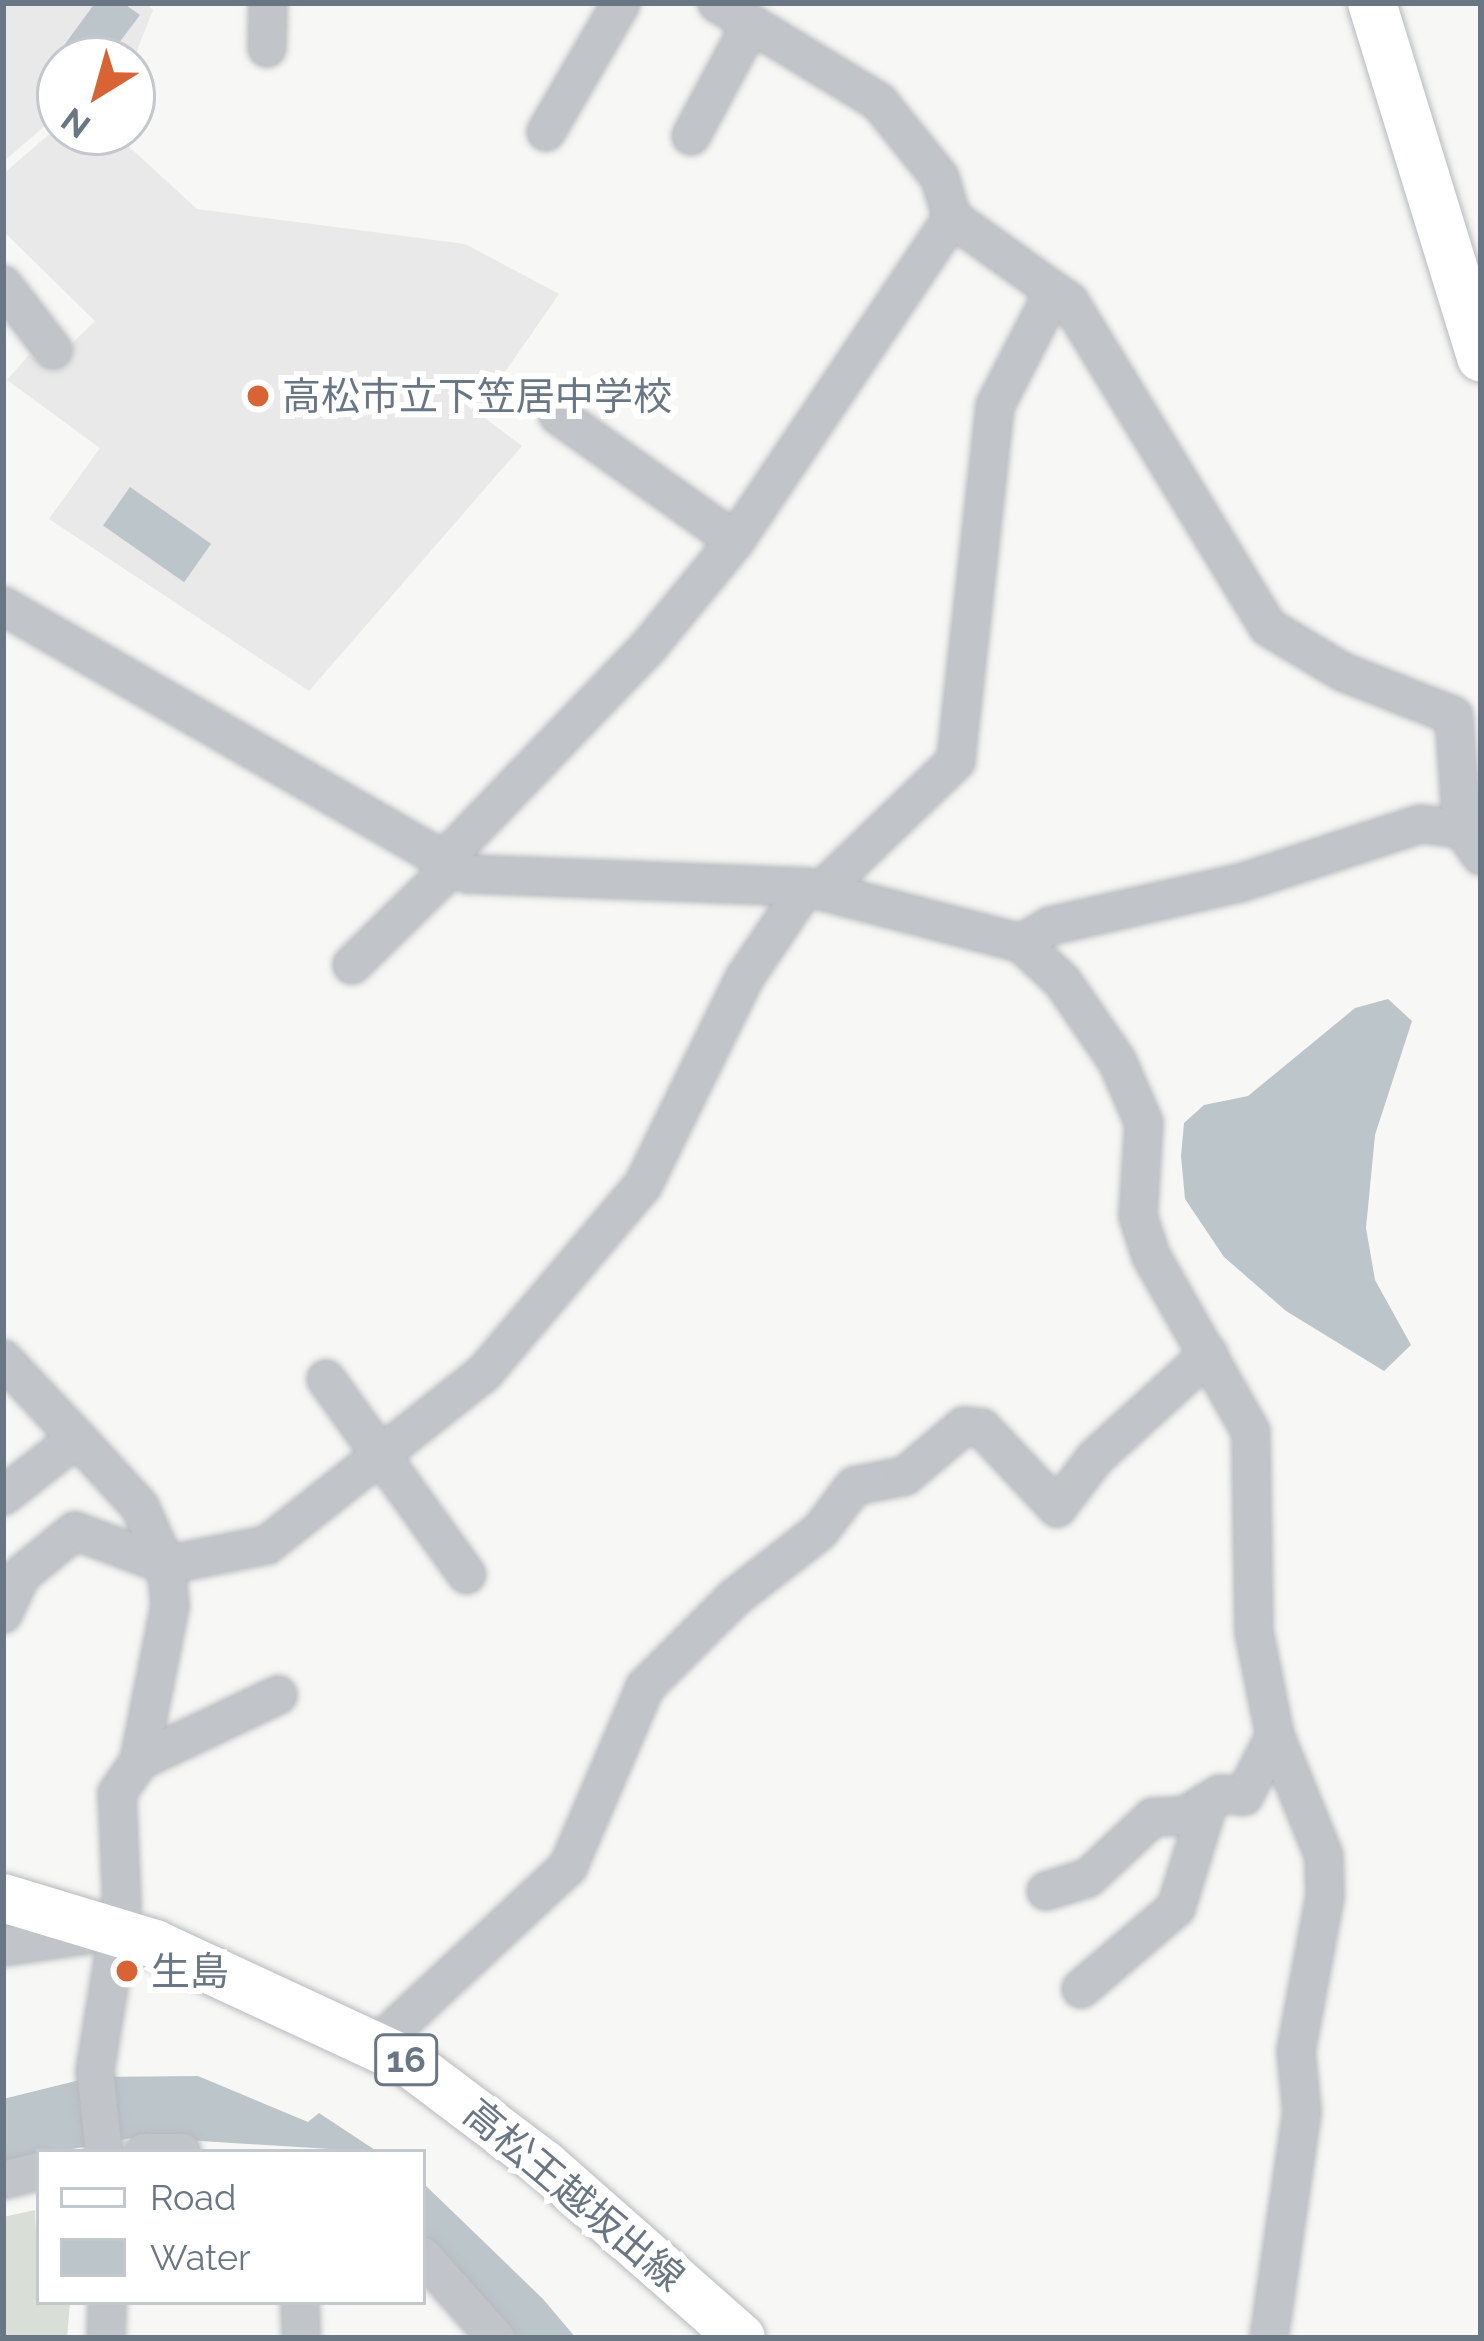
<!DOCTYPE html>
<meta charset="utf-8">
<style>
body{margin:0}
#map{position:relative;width:1484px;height:2341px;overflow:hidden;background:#f7f8f5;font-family:Raleway,"Noto Sans JP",sans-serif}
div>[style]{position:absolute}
.built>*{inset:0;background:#e8e9e8}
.green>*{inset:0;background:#d9ded6}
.water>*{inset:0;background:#bcc5ca;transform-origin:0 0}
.roads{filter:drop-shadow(0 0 3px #b7babe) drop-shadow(0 0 3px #b7babe)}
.minor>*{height:36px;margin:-18px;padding:0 18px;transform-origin:18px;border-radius:18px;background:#c1c4c8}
.major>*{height:48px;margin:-24px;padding:0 24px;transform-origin:24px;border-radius:24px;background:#fff}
.dots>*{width:33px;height:33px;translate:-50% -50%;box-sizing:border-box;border:6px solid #fff;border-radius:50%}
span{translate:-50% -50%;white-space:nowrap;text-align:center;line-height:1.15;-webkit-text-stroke:12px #fff;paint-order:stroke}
.shield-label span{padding:3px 9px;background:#fff;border:3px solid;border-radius:9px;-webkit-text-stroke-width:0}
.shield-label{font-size:36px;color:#697684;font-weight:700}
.poi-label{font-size:39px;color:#697684}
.left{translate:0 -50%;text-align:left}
.street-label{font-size:39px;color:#697684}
.frame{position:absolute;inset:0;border:6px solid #697684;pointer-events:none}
.legend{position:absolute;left:36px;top:2149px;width:390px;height:156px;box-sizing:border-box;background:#fff;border:3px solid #c3c8ce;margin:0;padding:15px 21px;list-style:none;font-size:36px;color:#697684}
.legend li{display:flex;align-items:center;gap:24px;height:60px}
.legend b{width:60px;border:3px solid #c3c8ce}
.north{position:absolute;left:36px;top:36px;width:120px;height:120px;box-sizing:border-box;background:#fff;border:3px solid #c3c8ce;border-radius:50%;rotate:217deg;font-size:33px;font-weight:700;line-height:48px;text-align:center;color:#697684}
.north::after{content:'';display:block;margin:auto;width:42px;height:54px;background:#d86334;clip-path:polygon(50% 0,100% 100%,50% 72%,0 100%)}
</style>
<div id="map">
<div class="built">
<div style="clip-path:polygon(3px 3px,146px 3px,153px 10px,136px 53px,154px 107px,132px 122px,132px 60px,60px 60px,60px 113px,3px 162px)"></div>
<div style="clip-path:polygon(60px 125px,114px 133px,197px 209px,465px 244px,559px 294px,477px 412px,522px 446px,309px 691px,49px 519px,100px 448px,7px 380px,29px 355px,47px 368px,95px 321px,3px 231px,3px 174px)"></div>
</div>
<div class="green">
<div style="clip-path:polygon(35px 2210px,39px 2302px,70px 2302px,67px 2338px,3px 2338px,3px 2217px)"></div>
</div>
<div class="water">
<div style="clip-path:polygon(95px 3px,123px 3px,140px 15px,106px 60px,60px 60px,60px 81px,46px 70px)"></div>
<div style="left:130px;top:487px;width:99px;height:47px;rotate:35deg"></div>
<div style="clip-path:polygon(1388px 999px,1412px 1021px,1375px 1135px,1366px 1228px,1375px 1280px,1411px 1345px,1384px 1371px,1286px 1311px,1224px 1257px,1185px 1199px,1181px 1156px,1184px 1123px,1204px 1105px,1248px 1096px,1355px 1008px)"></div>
<div style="clip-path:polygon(198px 2076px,308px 2122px,319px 2113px,378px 2152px,137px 2137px,3px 2162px,3px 2099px,92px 2077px)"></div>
<div style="clip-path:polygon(423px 2183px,543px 2299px,576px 2338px,511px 2338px,423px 2240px)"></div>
</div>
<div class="roads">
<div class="minor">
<div style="left:717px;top:3px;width:190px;rotate:31.4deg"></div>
<div style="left:879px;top:102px;width:97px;rotate:51.2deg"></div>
<div style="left:940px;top:178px;width:42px;rotate:73.3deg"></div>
<div style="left:952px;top:218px;width:125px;rotate:35.6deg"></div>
<div style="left:1054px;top:291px;width:129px;rotate:117.2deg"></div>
<div style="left:995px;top:406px;width:357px;rotate:96.3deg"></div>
<div style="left:956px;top:761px;width:180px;rotate:136.1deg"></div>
<div style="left:267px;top:48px;width:45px;rotate:-88.7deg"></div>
<div style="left:546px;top:132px;width:149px;rotate:-59.8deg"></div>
<div style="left:691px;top:136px;width:127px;rotate:-61.8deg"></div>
<div style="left:3px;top:285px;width:82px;rotate:52.4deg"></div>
<div style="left:1054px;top:291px;width:18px;rotate:34deg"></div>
<div style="left:1069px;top:301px;width:382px;rotate:58.6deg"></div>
<div style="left:1268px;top:627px;width:87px;rotate:31deg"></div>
<div style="left:1343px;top:672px;width:119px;rotate:21.6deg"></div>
<div style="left:1454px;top:716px;width:113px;rotate:86deg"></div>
<div style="left:558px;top:415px;width:217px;rotate:35.4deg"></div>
<div style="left:3px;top:606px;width:537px;rotate:29.96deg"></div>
<div style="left:468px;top:874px;width:338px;rotate:2.2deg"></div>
<div style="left:444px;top:860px;width:298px;rotate:-46.2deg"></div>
<div style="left:650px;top:645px;width:134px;rotate:-50.7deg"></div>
<div style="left:735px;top:541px;width:389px;rotate:-56.1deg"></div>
<div style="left:352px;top:965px;width:143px;rotate:-44.4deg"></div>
<div style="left:3px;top:1359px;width:108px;rotate:46.9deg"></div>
<div style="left:326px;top:1379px;width:241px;rotate:54.3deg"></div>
<div style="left:3px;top:1496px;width:94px;rotate:-38.1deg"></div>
<div style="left:77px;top:1438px;width:93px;rotate:47.6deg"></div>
<div style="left:140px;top:1507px;width:64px;rotate:65.9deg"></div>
<div style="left:166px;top:1565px;width:41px;rotate:84.4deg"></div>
<div style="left:170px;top:1606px;width:158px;rotate:101.3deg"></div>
<div style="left:3px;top:1614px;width:43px;rotate:-65.2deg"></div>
<div style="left:21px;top:1575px;width:70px;rotate:-39.2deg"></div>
<div style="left:75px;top:1531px;width:97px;rotate:20.5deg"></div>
<div style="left:166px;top:1565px;width:103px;rotate:-11.2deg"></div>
<div style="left:267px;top:1545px;width:277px;rotate:-38.4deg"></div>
<div style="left:484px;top:1373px;width:246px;rotate:-49.8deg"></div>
<div style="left:643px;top:1185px;width:232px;rotate:-63.9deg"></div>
<div style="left:745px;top:977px;width:109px;rotate:-55.9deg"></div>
<div style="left:806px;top:887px;width:222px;rotate:14.6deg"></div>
<div style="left:1046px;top:1891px;width:44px;rotate:-17.2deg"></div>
<div style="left:1088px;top:1878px;width:89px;rotate:-43.2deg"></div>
<div style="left:1153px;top:1817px;width:31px;rotate:-2deg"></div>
<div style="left:1184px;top:1816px;width:42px;rotate:-31.4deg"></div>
<div style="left:1220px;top:1794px;width:24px;rotate:5deg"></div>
<div style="left:1244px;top:1796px;width:68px;rotate:-62.7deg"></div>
<div style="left:3px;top:1947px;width:104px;rotate:-8.3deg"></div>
<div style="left:1081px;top:1989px;width:125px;rotate:-40.5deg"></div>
<div style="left:1176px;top:1908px;width:105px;rotate:-72.8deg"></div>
<div style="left:378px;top:2044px;width:260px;rotate:-43deg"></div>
<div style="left:568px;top:1867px;width:196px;rotate:-66.8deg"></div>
<div style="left:645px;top:1687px;width:126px;rotate:-45deg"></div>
<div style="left:734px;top:1598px;width:109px;rotate:-37.9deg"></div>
<div style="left:820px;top:1531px;width:56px;rotate:-52.9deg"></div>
<div style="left:854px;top:1486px;width:52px;rotate:-11.1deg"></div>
<div style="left:905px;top:1476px;width:77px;rotate:-40.3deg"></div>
<div style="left:964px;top:1426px;width:18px;rotate:6deg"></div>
<div style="left:982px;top:1428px;width:110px;rotate:46.8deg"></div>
<div style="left:1057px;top:1508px;width:63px;rotate:-52.8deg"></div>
<div style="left:1095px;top:1458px;width:154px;rotate:-42.4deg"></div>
<div style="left:104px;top:2152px;width:81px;rotate:-96.3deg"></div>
<div style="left:95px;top:2071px;width:167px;rotate:-80.7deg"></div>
<div style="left:122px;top:1906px;width:113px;rotate:-92.5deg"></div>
<div style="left:117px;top:1793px;width:39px;rotate:-55deg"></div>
<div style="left:139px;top:1761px;width:154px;rotate:-25.4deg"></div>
<div style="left:144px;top:2152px;width:38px"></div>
<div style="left:3px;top:2180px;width:37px;rotate:-14deg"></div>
<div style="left:423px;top:2256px;width:110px;rotate:48.3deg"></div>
<div style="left:300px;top:2302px;width:36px;rotate:88deg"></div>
<div style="left:106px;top:2338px;width:36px;rotate:-88deg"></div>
<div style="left:1269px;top:2338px;width:228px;rotate:-81.7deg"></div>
<div style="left:1302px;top:2112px;width:61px;rotate:-95.6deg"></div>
<div style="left:1296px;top:2051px;width:158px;rotate:-79.4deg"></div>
<div style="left:1325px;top:1896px;width:40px;rotate:-91.4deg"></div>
<div style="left:1324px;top:1856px;width:130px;rotate:-112.2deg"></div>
<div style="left:1275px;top:1736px;width:106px;rotate:-101.4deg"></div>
<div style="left:1254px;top:1632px;width:200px;rotate:-90.9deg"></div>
<div style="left:1251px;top:1432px;width:202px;rotate:-119.6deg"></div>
<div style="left:1151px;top:1256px;width:42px;rotate:-108deg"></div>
<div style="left:1138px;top:1216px;width:93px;rotate:-86.3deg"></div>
<div style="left:1144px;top:1123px;width:68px;rotate:-113.5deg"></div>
<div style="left:1117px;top:1061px;width:97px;rotate:-124.5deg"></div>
<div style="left:1062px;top:981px;width:56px;rotate:-137.2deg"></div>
<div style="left:1021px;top:943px;width:34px;rotate:-30deg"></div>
<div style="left:1050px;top:926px;width:195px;rotate:-12.8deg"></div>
<div style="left:1240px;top:883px;width:190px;rotate:-18.1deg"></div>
<div style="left:1421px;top:824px;width:41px;rotate:7deg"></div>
<div style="left:1462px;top:829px;width:33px;rotate:55deg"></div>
</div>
<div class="major">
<div style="left:1372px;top:3px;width:371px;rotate:72.9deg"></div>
<div style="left:3px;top:1898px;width:159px;rotate:16.8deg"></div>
<div style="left:155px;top:1944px;width:278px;rotate:24.9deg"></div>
<div style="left:407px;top:2061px;width:173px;rotate:37deg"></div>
<div style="left:545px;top:2165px;width:261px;rotate:41.4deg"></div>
</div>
</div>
<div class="dots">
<div style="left:258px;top:396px;background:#d86334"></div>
<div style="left:127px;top:1971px;background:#d86334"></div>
</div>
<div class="shield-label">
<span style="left:406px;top:2060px">16</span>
</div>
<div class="poi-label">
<span class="left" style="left:282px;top:396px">高松市立下笠居中学校</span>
<span class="left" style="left:151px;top:1971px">生島</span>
</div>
<div class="street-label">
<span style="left:574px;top:2195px;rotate:40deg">高松王越坂出線</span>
</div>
<div class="frame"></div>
<ul class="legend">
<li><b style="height:15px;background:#fff"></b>Road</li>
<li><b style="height:33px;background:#bcc5ca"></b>Water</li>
</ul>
<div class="north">N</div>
</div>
